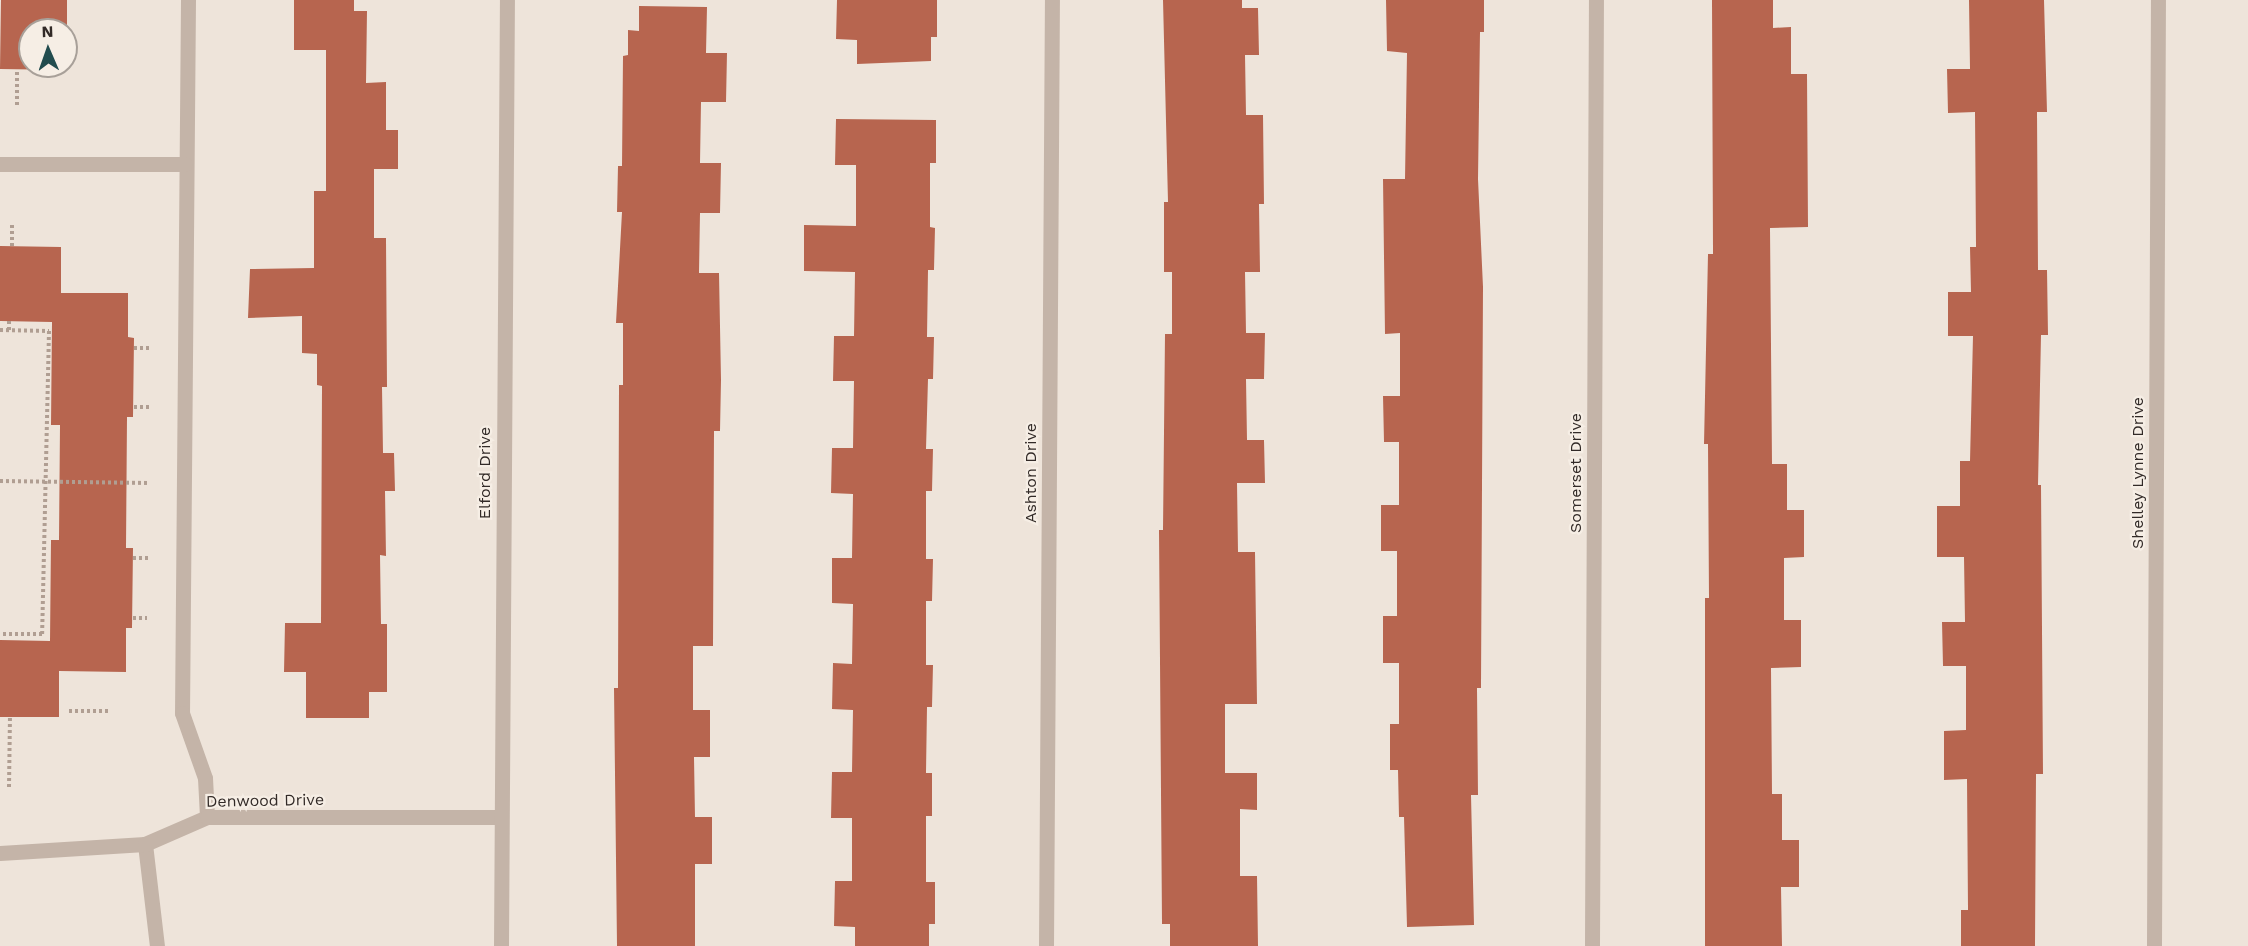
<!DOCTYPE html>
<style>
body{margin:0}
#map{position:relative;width:2248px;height:946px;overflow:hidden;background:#eee4da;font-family:"Work Sans",sans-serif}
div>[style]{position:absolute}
.building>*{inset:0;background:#b7654f}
.path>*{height:4px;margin-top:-2px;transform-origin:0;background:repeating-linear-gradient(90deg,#b09e92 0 3px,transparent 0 6px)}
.lane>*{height:15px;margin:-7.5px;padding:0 7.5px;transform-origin:7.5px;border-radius:7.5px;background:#c4b4a8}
.street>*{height:15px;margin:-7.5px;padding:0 7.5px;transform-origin:7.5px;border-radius:7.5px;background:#c4b4a8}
span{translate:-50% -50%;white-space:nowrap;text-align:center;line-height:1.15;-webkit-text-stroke:4.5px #f6eee5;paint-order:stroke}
.street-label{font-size:16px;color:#322a27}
.north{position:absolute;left:18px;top:18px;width:60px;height:60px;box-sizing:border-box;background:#f6eee5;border:2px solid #a8a099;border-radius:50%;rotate:358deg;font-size:16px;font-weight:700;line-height:24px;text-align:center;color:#322a27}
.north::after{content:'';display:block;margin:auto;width:21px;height:27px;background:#224c4e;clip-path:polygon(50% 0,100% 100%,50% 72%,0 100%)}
</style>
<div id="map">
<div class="building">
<div style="clip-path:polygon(evenodd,1px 0,67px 0,67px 70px,0 69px,1px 0,30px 30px,66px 30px,66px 66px,30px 66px,30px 30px)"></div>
<div style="clip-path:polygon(294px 0,354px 0,354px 11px,367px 11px,366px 83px,386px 82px,386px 130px,398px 130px,398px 169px,374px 169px,374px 238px,386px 238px,387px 387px,382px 387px,383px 453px,394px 453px,395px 491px,385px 491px,386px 556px,380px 555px,381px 624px,387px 624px,387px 692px,369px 692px,369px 718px,306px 718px,306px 672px,284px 672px,285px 623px,321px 623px,322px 386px,317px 385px,317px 354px,302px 353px,302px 316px,248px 318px,250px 269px,314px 268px,314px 191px,326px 191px,326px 50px,294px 50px)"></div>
<div style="clip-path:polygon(837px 0,937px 0,937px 37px,931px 37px,931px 61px,857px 64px,857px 40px,836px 39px)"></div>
<div style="clip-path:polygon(1163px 0,1242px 0,1242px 8px,1258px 8px,1259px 55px,1245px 55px,1246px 115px,1263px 115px,1264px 204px,1259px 204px,1260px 272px,1245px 272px,1246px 333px,1265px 333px,1264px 379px,1246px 379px,1247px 440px,1264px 440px,1265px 483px,1237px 483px,1238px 552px,1255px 552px,1257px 704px,1225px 704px,1225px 773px,1257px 773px,1257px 810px,1240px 809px,1240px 876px,1257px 876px,1258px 946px,1170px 946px,1170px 924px,1162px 924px,1159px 530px,1163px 530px,1165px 334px,1172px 334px,1172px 272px,1164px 272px,1164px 202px,1168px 202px)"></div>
<div style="clip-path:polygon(1386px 0,1484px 0,1484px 32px,1480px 32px,1478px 179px,1483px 287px,1481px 688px,1477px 688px,1478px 795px,1471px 795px,1474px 925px,1407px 927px,1404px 817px,1399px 817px,1398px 770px,1390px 770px,1390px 724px,1399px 724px,1399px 663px,1383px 663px,1383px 616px,1397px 616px,1397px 551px,1381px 551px,1381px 505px,1399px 505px,1399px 442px,1384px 442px,1383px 396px,1400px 396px,1400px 333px,1385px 334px,1383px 179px,1405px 179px,1407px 53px,1387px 51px)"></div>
<div style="clip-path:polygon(1712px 0,1773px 0,1773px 28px,1791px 27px,1791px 74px,1807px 74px,1808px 227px,1770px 228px,1772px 464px,1787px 464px,1787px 510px,1804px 510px,1804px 557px,1784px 558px,1784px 620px,1801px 620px,1801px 667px,1771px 668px,1772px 794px,1782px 794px,1782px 840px,1799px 840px,1799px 887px,1781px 887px,1782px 946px,1705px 946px,1705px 598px,1709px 598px,1708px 444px,1704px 444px,1708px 254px,1713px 254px)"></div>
<div style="clip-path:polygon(1969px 0,2044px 0,2047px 112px,2037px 112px,2038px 270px,2047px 270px,2048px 335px,2041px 335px,2038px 485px,2041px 485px,2043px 774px,2036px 774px,2035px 946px,1961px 946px,1961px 910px,1968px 910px,1967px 779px,1944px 780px,1944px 731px,1966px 730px,1966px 666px,1943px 666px,1942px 622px,1965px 622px,1964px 557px,1937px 557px,1937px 506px,1960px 506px,1960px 461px,1970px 461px,1973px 336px,1948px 336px,1948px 292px,1971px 292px,1970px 247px,1976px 247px,1975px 112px,1948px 113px,1947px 69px,1970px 69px)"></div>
<div style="clip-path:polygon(639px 6px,707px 7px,706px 53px,727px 53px,726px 102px,701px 102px,700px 163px,721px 163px,720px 213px,700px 213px,699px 273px,719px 273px,721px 380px,720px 431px,714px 431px,713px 646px,693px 646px,693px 710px,710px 710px,710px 757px,694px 757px,695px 817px,712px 817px,712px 864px,695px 864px,695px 946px,617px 946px,614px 688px,618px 688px,619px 385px,623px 385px,623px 323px,616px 323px,622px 212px,617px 212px,618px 166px,622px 166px,623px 56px,628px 55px,628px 30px,639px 31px)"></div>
<div style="clip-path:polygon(836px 119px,936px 120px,936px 163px,930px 163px,930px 227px,935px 228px,934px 270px,928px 270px,927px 337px,934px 337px,933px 379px,928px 379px,926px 449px,933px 449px,932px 491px,926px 491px,926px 559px,933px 559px,932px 601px,926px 601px,926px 665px,933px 665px,932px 707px,927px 707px,926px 773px,932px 773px,932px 816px,926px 816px,926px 882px,935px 882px,935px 924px,929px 924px,929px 946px,855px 946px,855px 927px,834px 926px,835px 881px,852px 881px,852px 818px,831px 818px,832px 772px,852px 772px,853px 710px,832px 709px,833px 663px,852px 664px,853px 604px,832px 603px,832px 558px,852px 558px,853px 494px,831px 493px,832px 448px,853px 448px,854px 381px,833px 381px,834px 336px,854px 336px,855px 272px,804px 271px,804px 225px,856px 226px,856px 165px,835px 165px)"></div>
<div style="clip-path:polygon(0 246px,61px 247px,61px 293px,128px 293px,128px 337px,134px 338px,133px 417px,127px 417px,126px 548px,133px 548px,132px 628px,126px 628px,126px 672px,59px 671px,59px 717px,0 717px,0 640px,50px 641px,51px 540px,59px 540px,60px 425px,51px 425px,52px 322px,0 321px)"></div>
</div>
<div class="path">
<div style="left:17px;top:105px;width:35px;rotate:-90deg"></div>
<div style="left:12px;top:246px;width:24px;rotate:-90deg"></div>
<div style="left:0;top:330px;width:49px;rotate:1.2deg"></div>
<div style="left:49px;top:331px;width:303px;rotate:91.3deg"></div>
<div style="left:42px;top:634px;width:42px;rotate:180deg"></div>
<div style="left:9px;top:330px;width:9px;rotate:-90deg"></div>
<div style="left:134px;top:348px;width:17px"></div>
<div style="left:134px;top:407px;width:16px"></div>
<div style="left:0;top:481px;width:149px;rotate:0.8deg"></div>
<div style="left:133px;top:558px;width:15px"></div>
<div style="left:133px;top:618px;width:14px"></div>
<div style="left:69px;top:711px;width:39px"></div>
<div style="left:9px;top:787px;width:70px;rotate:-89.2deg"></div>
</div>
<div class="lane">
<div style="left:188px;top:0;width:713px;rotate:90.48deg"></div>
<div style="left:182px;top:713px;width:69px;rotate:70.5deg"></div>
<div style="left:205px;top:778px;width:39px;rotate:87deg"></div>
<div style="left:0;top:164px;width:185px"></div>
<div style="left:145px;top:844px;width:103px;rotate:83.3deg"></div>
</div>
<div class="street">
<div style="left:0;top:853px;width:145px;rotate:-3.6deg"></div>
<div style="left:145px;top:844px;width:68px;rotate:-23.5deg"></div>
<div style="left:207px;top:817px;width:294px"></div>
<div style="left:501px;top:946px;width:946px;rotate:-89.64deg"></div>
<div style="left:1046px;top:946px;width:946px;rotate:-89.64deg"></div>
<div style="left:1592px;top:946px;width:946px;rotate:-89.76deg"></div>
<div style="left:2154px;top:946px;width:946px;rotate:-89.76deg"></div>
</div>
<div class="street-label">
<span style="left:485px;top:473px;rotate:-90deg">Elford Drive</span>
<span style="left:1031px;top:473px;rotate:-90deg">Ashton Drive</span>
<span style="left:1576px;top:473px;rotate:-90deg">Somerset Drive</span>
<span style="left:2138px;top:473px;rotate:-90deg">Shelley Lynne Drive</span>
<span style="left:265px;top:801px;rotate:-1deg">Denwood Drive</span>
</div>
<div class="north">N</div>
</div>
